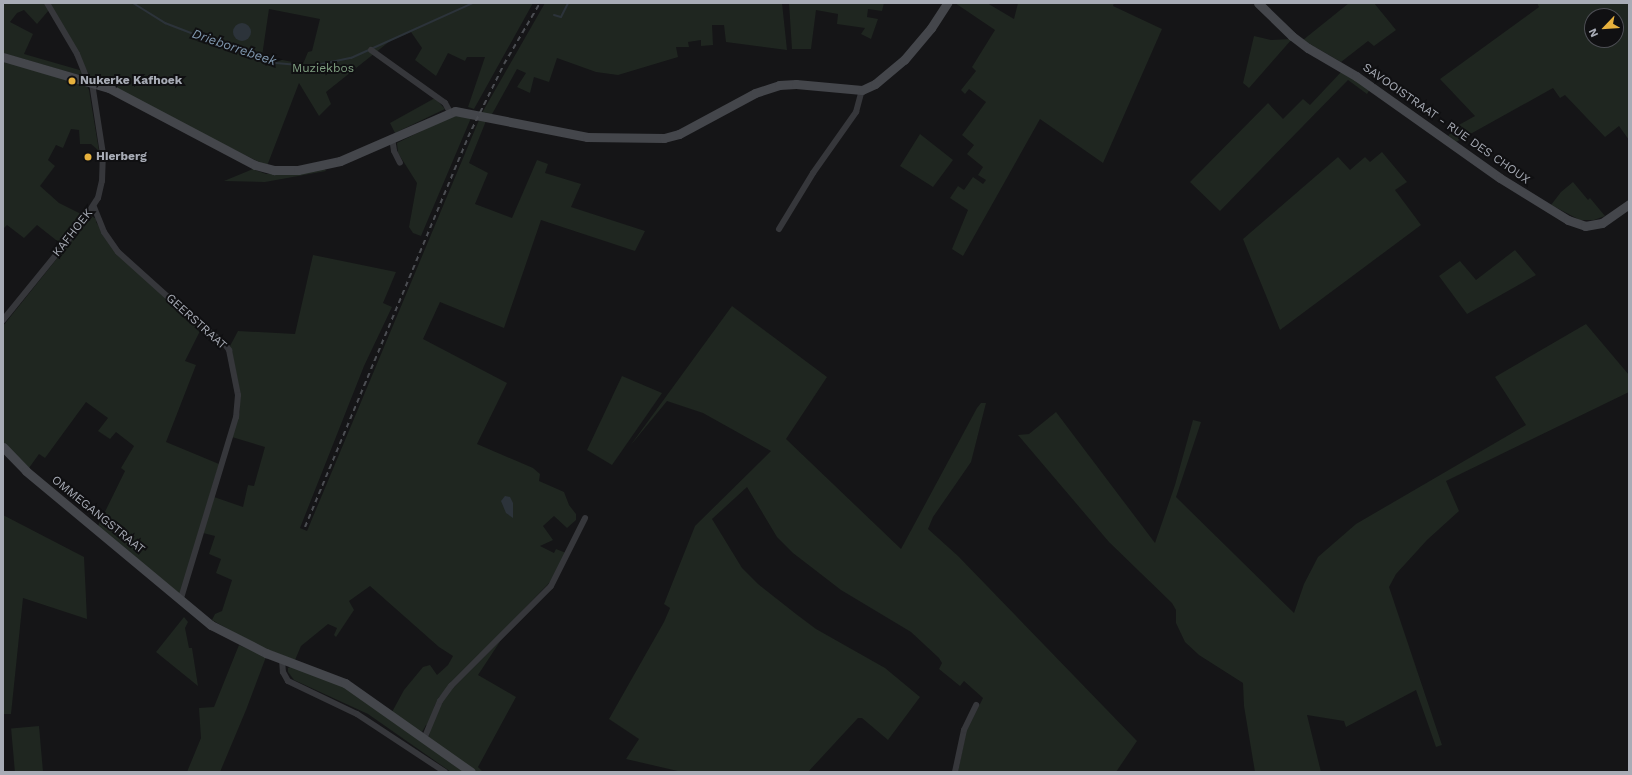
<!DOCTYPE html>
<style>
body{margin:0}
#map{position:relative;width:1632px;height:775px;overflow:hidden;background:#151517;font-family:"Work Sans",sans-serif}
div>[style]{position:absolute}
.green>*{inset:0;background:#1f2620;transform-origin:0 0}
.water>*{inset:0;background:#2c333a}
.round{border-radius:50%}
.stream>*{height:2px;margin:-1px;padding:0 1px;transform-origin:1px;border-radius:1px;background:#2c333a}
.street>*{height:6px;margin:-3px;padding:0 3px;transform-origin:3px;border-radius:3px;background:#36373b}
.secondary>*{height:9px;margin:-4.5px;padding:0 4.5px;transform-origin:4.5px;border-radius:4.5px;background:#44464b}
.rail>*{height:2px;margin-top:-1px;transform-origin:0;background:repeating-linear-gradient(90deg,#4b4d52 0 5px,transparent 0 9px)}
.dots>*{width:11px;height:11px;translate:-50% -50%;box-sizing:border-box;border:2px solid #101012;border-radius:50%}
span{translate:-50% -50%;white-space:nowrap;text-align:center;line-height:1.15;-webkit-text-stroke:4px #101012;paint-order:stroke}
.park-label{font-size:12px;color:#80a082}
.poi-label{font-size:12px;color:#a8acb6;font-weight:700}
.left{translate:0 -50%;text-align:left}
.street-label{font-size:12px;color:#a8acb6}
.water-label{font-size:13px;color:#8098af;font-style:italic}
.frame{position:absolute;inset:0;border:4px solid #a8acb6;pointer-events:none}
.north{position:absolute;left:1584px;top:8px;width:40px;height:40px;box-sizing:border-box;background:#101012;border:1px solid #4d4e54;border-radius:50%;rotate:245deg;font-size:11px;font-weight:700;line-height:16px;text-align:center;color:#a8acb6}
.north::after{content:'';display:block;margin:auto;width:14px;height:18px;background:#e7b13d;clip-path:polygon(50% 0,100% 100%,50% 72%,0 100%)}
</style>
<div id="map">
<div class="green">
<div style="clip-path:polygon(3px 3px,44px 3px,49px 10px,37px 24px,24px 10px,17px 13px,10px 22px,33px 34px,24px 54px,83px 71px,86px 77px,3px 53px)"></div>
<div style="clip-path:polygon(evenodd,49px 3px,533px 3px,474px 109px,468px 107px,485px 57px,467px 57px,465px 61px,448px 53px,436px 76px,415px 60px,422px 48px,411px 32px,390px 41px,326px 92px,331px 104px,319px 116px,299px 83px,267px 166px,91px 78px,49px 3px,269px 9px,320px 19px,312px 51px,308px 52px,303px 64px,262px 56px,269px 9px)"></div>
<div style="clip-path:polygon(545px 3px,782px 3px,787px 50px,726px 42px,724px 25px,712px 25px,713px 45px,701px 46px,701px 40px,688px 42px,689px 47px,676px 47px,678px 57px,618px 75px,596px 72px,557px 58px,549px 82px,534px 77px,530px 93px,517px 87px,526px 73px,517px 69px,491px 116px,482px 113px)"></div>
<div style="clip-path:polygon(789px 3px,884px 3px,882px 11px,868px 9px,867px 17px,878px 19px,871px 39px,861px 34px,865px 28px,837px 24px,838px 14px,816px 10px,811px 49px,792px 49px)"></div>
<div style="clip-path:polygon(955px 3px,987px 3px,1014px 19px,1018px 3px,1114px 3px,1113px 6px,1162px 29px,1103px 163px,1040px 119px,963px 256px,952px 249px,968px 210px,950px 198px,958px 186px,964px 190px,973px 177px,983px 184px,986px 180px,978px 175px,983px 167px,967px 154px,974px 145px,962px 135px,986px 102px,969px 89px,965px 94px,961px 90px,976px 71px,972px 67px,995px 30px)"></div>
<div style="clip-path:polygon(1349px 3px,1374px 3px,1396px 30px,1374px 46px,1368px 41px,1341px 62px,1303px 40px)"></div>
<div style="clip-path:polygon(evenodd,1537px 3px,1629px 3px,1629px 140px,1619px 126px,1605px 137px,1565px 95px,1560px 98px,1553px 88px,1456px 142px,1448px 136px,1457px 126px,1475px 116px,1440px 79px,1539px 7px,1537px 3px,1592px 16px,1616px 16px,1616px 40px,1592px 40px,1592px 16px)"></div>
<div style="clip-path:polygon(1254px 36px,1271px 40px,1292px 39px,1249px 88px,1243px 83px)"></div>
<div style="clip-path:polygon(3px 61px,87px 86px,89px 90px,99px 151px,91px 144px,80px 144px,79px 130px,71px 129px,63px 148px,56px 145px,48px 160px,55px 166px,40px 186px,59px 203px,83px 215px,61px 244px,37px 225px,24px 238px,7px 225px,3px 229px)"></div>
<div style="clip-path:polygon(1342px 71px,1370px 89px,1367px 94px,1348px 80px,1220px 211px,1190px 182px,1268px 103px,1283px 119px,1303px 99px,1310px 105px)"></div>
<div style="clip-path:polygon(435px 98px,445px 109px,395px 133px,390px 123px)"></div>
<div style="clip-path:polygon(454px 115px,471px 118px,421px 236px,413px 233px,409px 227px,417px 183px,398px 153px,397px 143px)"></div>
<div style="clip-path:polygon(479px 120px,486px 121px,469px 163px,488px 173px,475px 204px,512px 218px,537px 160px,548px 164px,545px 173px,581px 184px,571px 207px,645px 231px,635px 251px,541px 220px,504px 328px,440px 302px,423px 339px,507px 383px,477px 444px,533px 468px,540px 474px,539px 481px,564px 492px,569px 505px,576px 514px,576px 520px,567px 528px,554px 516px,543px 526px,553px 540px,540px 546px,554px 553px,556px 549px,566px 553px,552px 580px,439px 697px,434px 707px,501px 640px,478px 675px,516px 697px,478px 767px,483px 772px,477px 772px,461px 763px,429px 737px,430px 726px,426px 725px,421px 734px,392px 712px,404px 690px,423px 667px,430px 665px,437px 675px,448px 665px,453px 656px,439px 647px,370px 586px,349px 601px,354px 610px,336px 637px,334px 635px,337px 628px,328px 624px,301px 646px,295px 660px,256px 645px,212px 620px,215px 614px,222px 611px,232px 580px,216px 573px,221px 559px,209px 554px,215px 536px,203px 533px,214px 497px,243px 507px,248px 485px,254px 486px,265px 447px,232px 437px,240px 411px,240px 395px,230px 346px,238px 331px,295px 334px,313px 255px,396px 272px,383px 303px,392px 307px,364px 366px,300px 528px,307px 531px)"></div>
<div style="clip-path:polygon(920px 134px,953px 160px,933px 187px,900px 166px)"></div>
<div style="clip-path:polygon(1382px 152px,1407px 182px,1395px 190px,1421px 225px,1280px 330px,1243px 239px,1338px 157px,1350px 170px,1365px 157px,1370px 162px)"></div>
<div style="clip-path:polygon(324px 168px,326px 171px,265px 182px,224px 181px,253px 169px,266px 174px)"></div>
<div style="clip-path:polygon(1573px 182px,1588px 200px,1590px 198px,1605px 216px,1594px 220px,1580px 220px,1551px 205px,1561px 192px)"></div>
<div style="clip-path:polygon(91px 216px,97px 219px,96px 222px,104px 234px,159px 290px,201px 329px,185px 361px,196px 365px,166px 442px,219px 464px,180px 594px,97px 528px,125px 471px,121px 468px,134px 446px,116px 432px,110px 439px,98px 431px,108px 418px,86px 402px,45px 458px,39px 454px,29px 468px,3px 443px,3px 326px)"></div>
<div style="clip-path:polygon(1515px 250px,1536px 275px,1467px 314px,1439px 276px,1460px 261px,1476px 280px)"></div>
<div style="clip-path:polygon(732px 306px,827px 377px,786px 439px,901px 549px,977px 408px,981px 403px,986px 403px,971px 462px,933px 517px,928px 529px,958px 556px,1137px 741px,1116px 772px,958px 772px,966px 732px,983px 698px,964px 681px,960px 686px,939px 669px,942px 663px,939px 658px,911px 632px,841px 590px,793px 553px,777px 537px,747px 487px,712px 519px,742px 568px,758px 584px,796px 614px,816px 629px,885px 668px,920px 697px,888px 740px,862px 718px,858px 718px,808px 772px,682px 772px,626px 759px,639px 739px,609px 719px,664px 622px,670px 608px,664px 604px,695px 526px,771px 451px,703px 413px,667px 401px,630px 446px)"></div>
<div style="clip-path:polygon(1586px 324px,1629px 375px,1629px 392px,1446px 481px,1459px 511px,1427px 540px,1396px 574px,1389px 587px,1442px 745px,1436px 747px,1416px 690px,1346px 727px,1344px 721px,1307px 715px,1321px 772px,1255px 772px,1244px 706px,1243px 683px,1199px 655px,1185px 642px,1176px 623px,1176px 610px,1172px 603px,1109px 542px,1018px 435px,1029px 434px,1056px 412px,1155px 543px,1175px 485px,1193px 420px,1201px 422px,1176px 497px,1294px 613px,1304px 584px,1318px 557px,1356px 524px,1526px 425px,1495px 377px)"></div>
<div style="clip-path:polygon(622px 376px,662px 393px,612px 465px,587px 450px)"></div>
<div style="clip-path:polygon(3px 515px,84px 557px,87px 619px,23px 598px,11px 714px,3px 714px)"></div>
<div style="clip-path:polygon(184px 617px,188px 622px,185px 628px,189px 648px,192px 648px,198px 686px,156px 652px)"></div>
<div style="clip-path:polygon(239px 645px,266px 657px,246px 710px,220px 772px,187px 772px,201px 738px,199px 708px,214px 707px)"></div>
<div style="clip-path:polygon(292px 666px,345px 687px,465px 772px,451px 772px,368px 714px,294px 680px,288px 672px,288px 668px)"></div>
<div style="left:39px;top:726px;width:46px;height:28px;rotate:85deg"></div>
</div>
<div class="water">
<div class="round" style="left:233px;top:23px;width:18px;height:18px"></div>
<div style="clip-path:polygon(505px 496px,510px 497px,513px 503px,513px 518px,506px 513px,501px 501px)"></div>
</div>
<div class="stream">
<div style="left:133px;top:3px;width:38px;rotate:32deg"></div>
<div style="left:165px;top:23px;width:80px;rotate:21.1deg"></div>
<div style="left:240px;top:52px;width:38px;rotate:17deg"></div>
<div style="left:276px;top:63px;width:36px;rotate:5deg"></div>
<div style="left:312px;top:66px;width:40px;rotate:-12deg"></div>
<div style="left:351px;top:58px;width:134px;rotate:-24.3deg"></div>
<div style="left:554px;top:15px;width:7px;rotate:16deg"></div>
<div style="left:561px;top:17px;width:16px;rotate:-63deg"></div>
</div>
<div class="street">
<div style="left:47px;top:3px;width:59px;rotate:59.5deg"></div>
<div style="left:77px;top:54px;width:31px;rotate:68deg"></div>
<div style="left:371px;top:50px;width:91px;rotate:35.6deg"></div>
<div style="left:445px;top:103px;width:10px;rotate:61deg"></div>
<div style="left:392px;top:138px;width:13px;rotate:81deg"></div>
<div style="left:394px;top:151px;width:13px;rotate:63deg"></div>
<div style="left:94px;top:207px;width:27px;rotate:68deg"></div>
<div style="left:104px;top:232px;width:24px;rotate:55deg"></div>
<div style="left:118px;top:252px;width:96px;rotate:42deg"></div>
<div style="left:189px;top:316px;width:44px;rotate:37.6deg"></div>
<div style="left:224px;top:343px;width:9px;rotate:54deg"></div>
<div style="left:229px;top:350px;width:46px;rotate:78.7deg"></div>
<div style="left:238px;top:395px;width:22px;rotate:95deg"></div>
<div style="left:236px;top:417px;width:189px;rotate:106.9deg"></div>
<div style="left:779px;top:229px;width:66px;rotate:-58.7deg"></div>
<div style="left:813px;top:173px;width:75px;rotate:-54.8deg"></div>
<div style="left:856px;top:112px;width:23px;rotate:-75deg"></div>
<div style="left:3px;top:320px;width:124px;rotate:-50.9deg"></div>
<div style="left:81px;top:224px;width:31px;rotate:-57deg"></div>
<div style="left:98px;top:198px;width:17px;rotate:-77deg"></div>
<div style="left:102px;top:181px;width:27px;rotate:-88deg"></div>
<div style="left:103px;top:154px;width:72px;rotate:-98.8deg"></div>
<div style="left:282px;top:659px;width:13px;rotate:86deg"></div>
<div style="left:283px;top:672px;width:10px;rotate:61deg"></div>
<div style="left:288px;top:681px;width:76px;rotate:25.6deg"></div>
<div style="left:357px;top:714px;width:105px;rotate:33.4deg"></div>
<div style="left:424px;top:739px;width:41px;rotate:-67.2deg"></div>
<div style="left:440px;top:701px;width:19px;rotate:-54deg"></div>
<div style="left:451px;top:686px;width:141px;rotate:-45deg"></div>
<div style="left:551px;top:586px;width:76px;rotate:-63.4deg"></div>
<div style="left:955px;top:772px;width:43px;rotate:-77.9deg"></div>
<div style="left:964px;top:730px;width:28px;rotate:-64deg"></div>
</div>
<div class="secondary">
<div style="left:1258px;top:3px;width:47px;rotate:44.1deg"></div>
<div style="left:1292px;top:36px;width:20px;rotate:37deg"></div>
<div style="left:1308px;top:48px;width:56px;rotate:30.3deg"></div>
<div style="left:1356px;top:76px;width:176px;rotate:35.3deg"></div>
<div style="left:1500px;top:178px;width:80px;rotate:31.7deg"></div>
<div style="left:1568px;top:220px;width:18px;rotate:19deg"></div>
<div style="left:1585px;top:226px;width:17px;rotate:-10deg"></div>
<div style="left:1602px;top:223px;width:33px;rotate:-35deg"></div>
<div style="left:3px;top:57px;width:110px;rotate:16.3deg"></div>
<div style="left:109px;top:88px;width:165px;rotate:27.8deg"></div>
<div style="left:255px;top:165px;width:20px;rotate:15deg"></div>
<div style="left:274px;top:170px;width:24px"></div>
<div style="left:298px;top:170px;width:43px;rotate:-12.1deg"></div>
<div style="left:340px;top:161px;width:125px;rotate:-23.5deg"></div>
<div style="left:455px;top:111px;width:135px;rotate:11.1deg"></div>
<div style="left:587px;top:137px;width:77px;rotate:0.7deg"></div>
<div style="left:664px;top:138px;width:16px;rotate:-15deg"></div>
<div style="left:679px;top:134px;width:86px;rotate:-28.3deg"></div>
<div style="left:755px;top:93px;width:25px;rotate:-18deg"></div>
<div style="left:779px;top:85px;width:17px;rotate:-3deg"></div>
<div style="left:796px;top:84px;width:66px;rotate:5.2deg"></div>
<div style="left:862px;top:90px;width:14px;rotate:-25deg"></div>
<div style="left:875px;top:84px;width:38px;rotate:-40deg"></div>
<div style="left:904px;top:60px;width:42px;rotate:-49.8deg"></div>
<div style="left:931px;top:28px;width:30px;rotate:-57deg"></div>
<div style="left:3px;top:447px;width:33px;rotate:46deg"></div>
<div style="left:26px;top:471px;width:241px;rotate:39.8deg"></div>
<div style="left:211px;top:625px;width:62px;rotate:27deg"></div>
<div style="left:266px;top:653px;width:85px;rotate:20.8deg"></div>
<div style="left:345px;top:683px;width:154px;rotate:35.2deg"></div>
</div>
<div class="rail">
<div style="left:305px;top:527px;width:423px;rotate:-67.3deg"></div>
<div style="left:468px;top:137px;width:81px;rotate:-63.7deg"></div>
<div style="left:504px;top:64px;width:71px;rotate:-59.5deg"></div>
</div>
<div class="dots">
<div style="left:72px;top:81px;background:#e7b13d"></div>
<div style="left:88px;top:157px;background:#e7b13d"></div>
</div>
<div class="park-label">
<span style="left:323px;top:69px">Muziekbos</span>
</div>
<div class="poi-label">
<span class="left" style="left:80px;top:81px">Nukerke Kafhoek</span>
<span class="left" style="left:96px;top:157px">Hierberg</span>
</div>
<div class="street-label">
<span style="left:1446px;top:124px;rotate:35deg">SAVOOISTRAAT - RUE DES CHOUX</span>
<span style="left:73px;top:233px;rotate:-52deg">KAFHOEK</span>
<span style="left:196px;top:322px;rotate:42deg">GEERSTRAAT</span>
<span style="left:98px;top:515px;rotate:39deg">OMMEGANGSTRAAT</span>
</div>
<div class="water-label">
<span style="left:234px;top:48px;rotate:19deg">Drieborrebeek</span>
</div>
<div class="frame"></div>
<div class="north">N</div>
</div>
